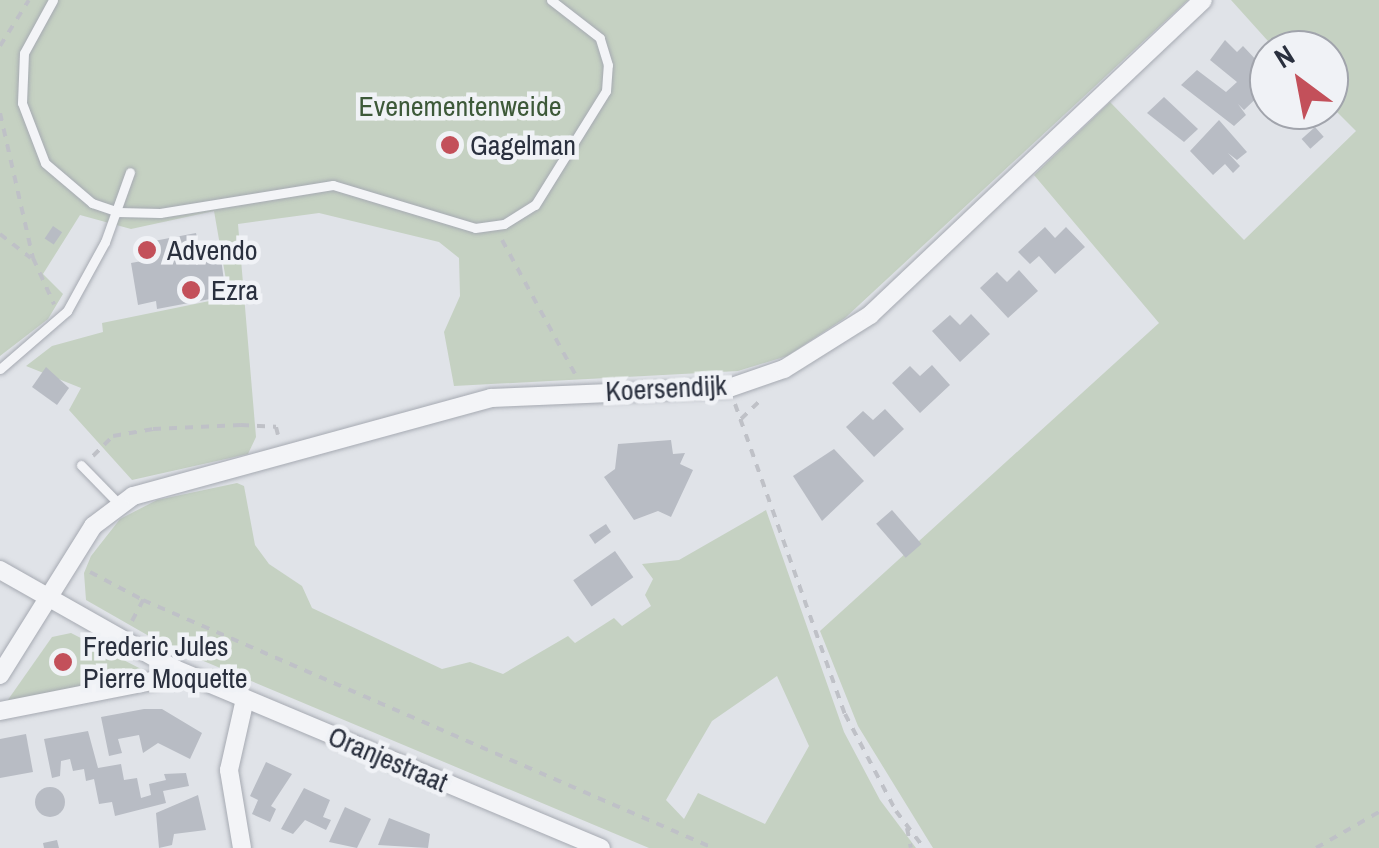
<!DOCTYPE html>
<style>
body{margin:0}
#map{position:relative;width:1379px;height:848px;overflow:hidden;background:#e0e3e8;font-family:"Archivo Narrow",sans-serif}
div>[style]{position:absolute}
.green>*{inset:0;background:#c5d1c2}
.building>*{inset:0;background:#b8bcc4;transform-origin:0 0}
.round{border-radius:50%}
.path>*{height:4px;margin-top:-2px;transform-origin:0;background:repeating-linear-gradient(90deg,#bfc1c7 0 8px,transparent 0 16px)}
.roads{filter:drop-shadow(0 0 2px #a6aab2) drop-shadow(0 0 2px #a6aab2)}
.service>*{height:9px;margin:-4.5px;padding:0 4.5px;transform-origin:4.5px;border-radius:4.5px;background:#f3f4f7}
.minor>*{height:18px;margin:-9px;padding:0 9px;transform-origin:9px;border-radius:9px;background:#f3f4f7}
.dots>*{width:28px;height:28px;translate:-50% -50%;box-sizing:border-box;border:5px solid #f0f2f6;border-radius:50%}
span{translate:-50% -50%;white-space:nowrap;text-align:center;line-height:1.15;-webkit-text-stroke:9px #f0f2f6;paint-order:stroke}
.park-label{font-size:28px;color:#3d5939}
.poi-label{font-size:28px;color:#2a303e}
.left{translate:0 -50%;text-align:left}
.street-label{font-size:28px;color:#2a303e}
.north{position:absolute;left:1249px;top:30px;width:100px;height:100px;box-sizing:border-box;background:#f0f2f6;border:2px solid #a1a4ac;border-radius:50%;rotate:328deg;font-size:28px;font-weight:700;line-height:40px;text-align:center;color:#2a303e}
.north::after{content:'';display:block;margin:auto;width:35px;height:45px;background:#c3505a;clip-path:polygon(50% 0,100% 100%,50% 72%,0 100%)}
</style>
<div id="map">
<div class="green">
<div style="clip-path:polygon(0 0,1188px 0,845px 318px,787px 356px,738px 371px,454px 386px,444px 332px,460px 296px,459px 258px,439px 242px,319px 213px,238px 224px,256px 437px,248px 454px,132px 480px,69px 410px,81px 388px,26px 366px,52px 346px,103px 332px,102px 323px,229px 297px,214px 211px,131px 229px,80px 215px,43px 274px,63px 294px,48px 319px,0 356px)"></div>
<div style="clip-path:polygon(1231px 0,1379px 0,1379px 848px,933px 848px,858px 726px,820px 631px,1159px 323px,1034px 175px,1110px 102px,1244px 240px,1356px 131px,1329px 104px,1329px 50px,1276px 50px)"></div>
<div style="clip-path:polygon(evenodd,237px 483px,244px 486px,255px 545px,269px 564px,302px 586px,312px 608px,442px 669px,470px 662px,503px 674px,568px 636px,575px 643px,614px 618px,622px 626px,651px 606px,645px 595px,653px 579px,642px 564px,679px 560px,766px 510px,844px 732px,880px 800px,916px 848px,649px 848px,163px 644px,86px 600px,84px 573px,91px 556px,120px 519px,157px 500px,237px 483px,777px 676px,809px 746px,765px 824px,698px 793px,684px 819px,666px 800px,712px 721px,777px 676px)"></div>
<div style="clip-path:polygon(71px 633px,143px 670px,139px 678px,5px 704px,52px 637px)"></div>
</div>
<div class="building">
<div style="clip-path:polygon(1225px 40px,1237px 52px,1243px 46px,1259px 63px,1251px 71px,1267px 88px,1244px 110px,1238px 104px,1246px 115px,1234px 126px,1181px 85px,1197px 70px,1226px 92px,1237px 82px,1210px 60px)"></div>
<div style="clip-path:polygon(1164px 97px,1198px 129px,1184px 142px,1147px 113px)"></div>
<div style="clip-path:polygon(1219px 120px,1247px 152px,1237px 160px,1228px 153px,1240px 166px,1233px 173px,1225px 164px,1213px 175px,1190px 151px)"></div>
<div style="left:1315px;top:127px;width:13px;height:18px;rotate:48deg"></div>
<div style="left:53px;top:226px;width:11px;height:15px;rotate:34deg"></div>
<div style="clip-path:polygon(1045px 227px,1055px 238px,1066px 227px,1085px 247px,1055px 274px,1039px 256px,1030px 264px,1018px 252px)"></div>
<div style="clip-path:polygon(196px 233px,201px 255px,220px 251px,226px 296px,157px 309px,156px 301px,138px 305px,131px 263px,142px 261px,138px 244px)"></div>
<div style="clip-path:polygon(1019px 270px,1038px 291px,1008px 318px,980px 288px,997px 272px,1007px 282px)"></div>
<div style="clip-path:polygon(971px 314px,990px 334px,960px 362px,932px 331px,950px 315px,960px 325px)"></div>
<div style="clip-path:polygon(932px 365px,950px 385px,920px 413px,892px 383px,910px 366px,920px 376px)"></div>
<div style="clip-path:polygon(46px 367px,69px 388px,57px 405px,32px 387px)"></div>
<div style="clip-path:polygon(885px 409px,904px 429px,874px 457px,846px 427px,863px 411px,873px 420px)"></div>
<div style="clip-path:polygon(671px 440px,673px 454px,685px 453px,680px 464px,693px 470px,671px 517px,658px 511px,634px 520px,604px 477px,615px 469px,618px 444px)"></div>
<div style="clip-path:polygon(834px 449px,864px 481px,822px 521px,793px 476px)"></div>
<div style="left:892px;top:510px;width:45px;height:21px;rotate:49deg"></div>
<div style="clip-path:polygon(606px 524px,611px 532px,595px 544px,589px 535px)"></div>
<div style="left:615px;top:551px;width:32px;height:51px;rotate:55deg"></div>
<div style="clip-path:polygon(144px 709px,162px 709px,202px 733px,190px 759px,158px 743px,143px 753px,139px 735px,118px 739px,122px 753px,109px 756px,101px 717px)"></div>
<div style="clip-path:polygon(88px 731px,98px 768px,121px 764px,124px 780px,137px 778px,141px 798px,151px 795px,149px 784px,166px 780px,164px 774px,186px 773px,189px 786px,163px 791px,166px 803px,115px 816px,112px 802px,99px 804px,94px 779px,86px 781px,84px 769px,73px 771px,70px 759px,61px 761px,60px 776px,52px 778px,44px 739px)"></div>
<div style="clip-path:polygon(26px 734px,33px 772px,0 778px,0 739px)"></div>
<div style="clip-path:polygon(266px 762px,292px 774px,271px 806px,276px 809px,270px 822px,252px 814px,258px 800px,250px 796px)"></div>
<div class="round" style="left:35px;top:787px;width:30px;height:30px"></div>
<div style="clip-path:polygon(304px 788px,330px 800px,323px 817px,331px 820px,326px 830px,305px 820px,293px 834px,281px 829px)"></div>
<div style="clip-path:polygon(198px 795px,206px 830px,174px 834px,172px 845px,159px 848px,156px 813px)"></div>
<div style="clip-path:polygon(345px 807px,371px 819px,357px 848px,329px 842px)"></div>
<div style="clip-path:polygon(389px 818px,430px 834px,428px 848px,378px 845px)"></div>
<div style="clip-path:polygon(57px 840px,59px 848px,44px 848px,43px 843px)"></div>
</div>
<div class="path">
<div style="left:0;top:46px;width:54px;rotate:-57.8deg"></div>
<div style="left:0;top:113px;width:149px;rotate:77.2deg"></div>
<div style="left:33px;top:258px;width:51px;rotate:65.5deg"></div>
<div style="left:0;top:234px;width:39px;rotate:38deg"></div>
<div style="left:502px;top:240px;width:155px;rotate:61.4deg"></div>
<div style="left:735px;top:404px;width:329px;rotate:70.5deg"></div>
<div style="left:845px;top:714px;width:110px;rotate:62.3deg"></div>
<div style="left:896px;top:811px;width:46px;rotate:52.9deg"></div>
<div style="left:741px;top:419px;width:30px;rotate:-44deg"></div>
<div style="left:93px;top:456px;width:28px;rotate:-45deg"></div>
<div style="left:113px;top:436px;width:41px;rotate:-9.9deg"></div>
<div style="left:153px;top:429px;width:88px;rotate:-2.6deg"></div>
<div style="left:241px;top:425px;width:35px;rotate:3deg"></div>
<div style="left:276px;top:427px;width:8px;rotate:76deg"></div>
<div style="left:90px;top:572px;width:60px;rotate:27.8deg"></div>
<div style="left:132px;top:621px;width:24px;rotate:-62deg"></div>
<div style="left:143px;top:600px;width:622px;rotate:23.51deg"></div>
<div style="left:907px;top:828px;width:20px;rotate:79deg"></div>
<div style="left:1316px;top:848px;width:73px;rotate:-29.7deg"></div>
</div>
<div class="roads">
<div class="service">
<div style="left:53px;top:0;width:60px;rotate:118.7deg"></div>
<div style="left:24px;top:53px;width:50px;rotate:92.3deg"></div>
<div style="left:22px;top:103px;width:64px;rotate:69deg"></div>
<div style="left:45px;top:163px;width:62px;rotate:40.4deg"></div>
<div style="left:92px;top:203px;width:28px;rotate:19deg"></div>
<div style="left:118px;top:212px;width:42px;rotate:1.4deg"></div>
<div style="left:160px;top:213px;width:175px;rotate:-9.2deg"></div>
<div style="left:333px;top:185px;width:148px;rotate:16.8deg"></div>
<div style="left:475px;top:228px;width:29px;rotate:-8deg"></div>
<div style="left:504px;top:224px;width:36px;rotate:-32deg"></div>
<div style="left:535px;top:205px;width:134px;rotate:-58.1deg"></div>
<div style="left:606px;top:91px;width:26px;rotate:-86deg"></div>
<div style="left:608px;top:65px;width:28px;rotate:-107deg"></div>
<div style="left:600px;top:38px;width:62px;rotate:-142.2deg"></div>
<div style="left:0;top:369px;width:89px;rotate:-40.9deg"></div>
<div style="left:67px;top:311px;width:79px;rotate:-61.2deg"></div>
<div style="left:105px;top:242px;width:74px;rotate:-70.3deg"></div>
<div style="left:81px;top:465px;width:53px;rotate:45.8deg"></div>
</div>
<div class="minor">
<div style="left:0;top:570px;width:201px;rotate:29.5deg"></div>
<div style="left:175px;top:669px;width:462px;rotate:22.8deg"></div>
<div style="left:0;top:675px;width:176px;rotate:-58deg"></div>
<div style="left:93px;top:526px;width:50px;rotate:-36.9deg"></div>
<div style="left:133px;top:496px;width:371px;rotate:-15.3deg"></div>
<div style="left:491px;top:398px;width:238px;rotate:-2.4deg"></div>
<div style="left:729px;top:388px;width:58px;rotate:-19.1deg"></div>
<div style="left:784px;top:369px;width:102px;rotate:-32.1deg"></div>
<div style="left:870px;top:315px;width:458px;rotate:-43.4deg"></div>
<div style="left:0;top:711px;width:159px;rotate:-11.2deg"></div>
<div style="left:156px;top:680px;width:22px;rotate:-30deg"></div>
<div style="left:242px;top:848px;width:79px;rotate:-99.5deg"></div>
<div style="left:229px;top:770px;width:73px;rotate:-77.3deg"></div>
</div>
</div>
<div class="dots">
<div style="left:450px;top:145px;background:#c3505a"></div>
<div style="left:147px;top:250px;background:#c3505a"></div>
<div style="left:191px;top:290px;background:#c3505a"></div>
<div style="left:63px;top:662px;background:#c3505a"></div>
</div>
<div class="park-label">
<span style="left:460px;top:106px">Evenementenweide</span>
</div>
<div class="poi-label">
<span class="left" style="left:470px;top:145px">Gagelman</span>
<span class="left" style="left:167px;top:250px">Advendo</span>
<span class="left" style="left:211px;top:290px">Ezra</span>
<span class="left" style="left:83px;top:662px">Frederic Jules<br>Pierre Moquette</span>
</div>
<div class="street-label">
<span style="left:666px;top:388px;rotate:-3deg">Koersendijk</span>
<span style="left:388px;top:759px;rotate:23deg">Oranjestraat</span>
</div>
<div class="north">N</div>
</div>
